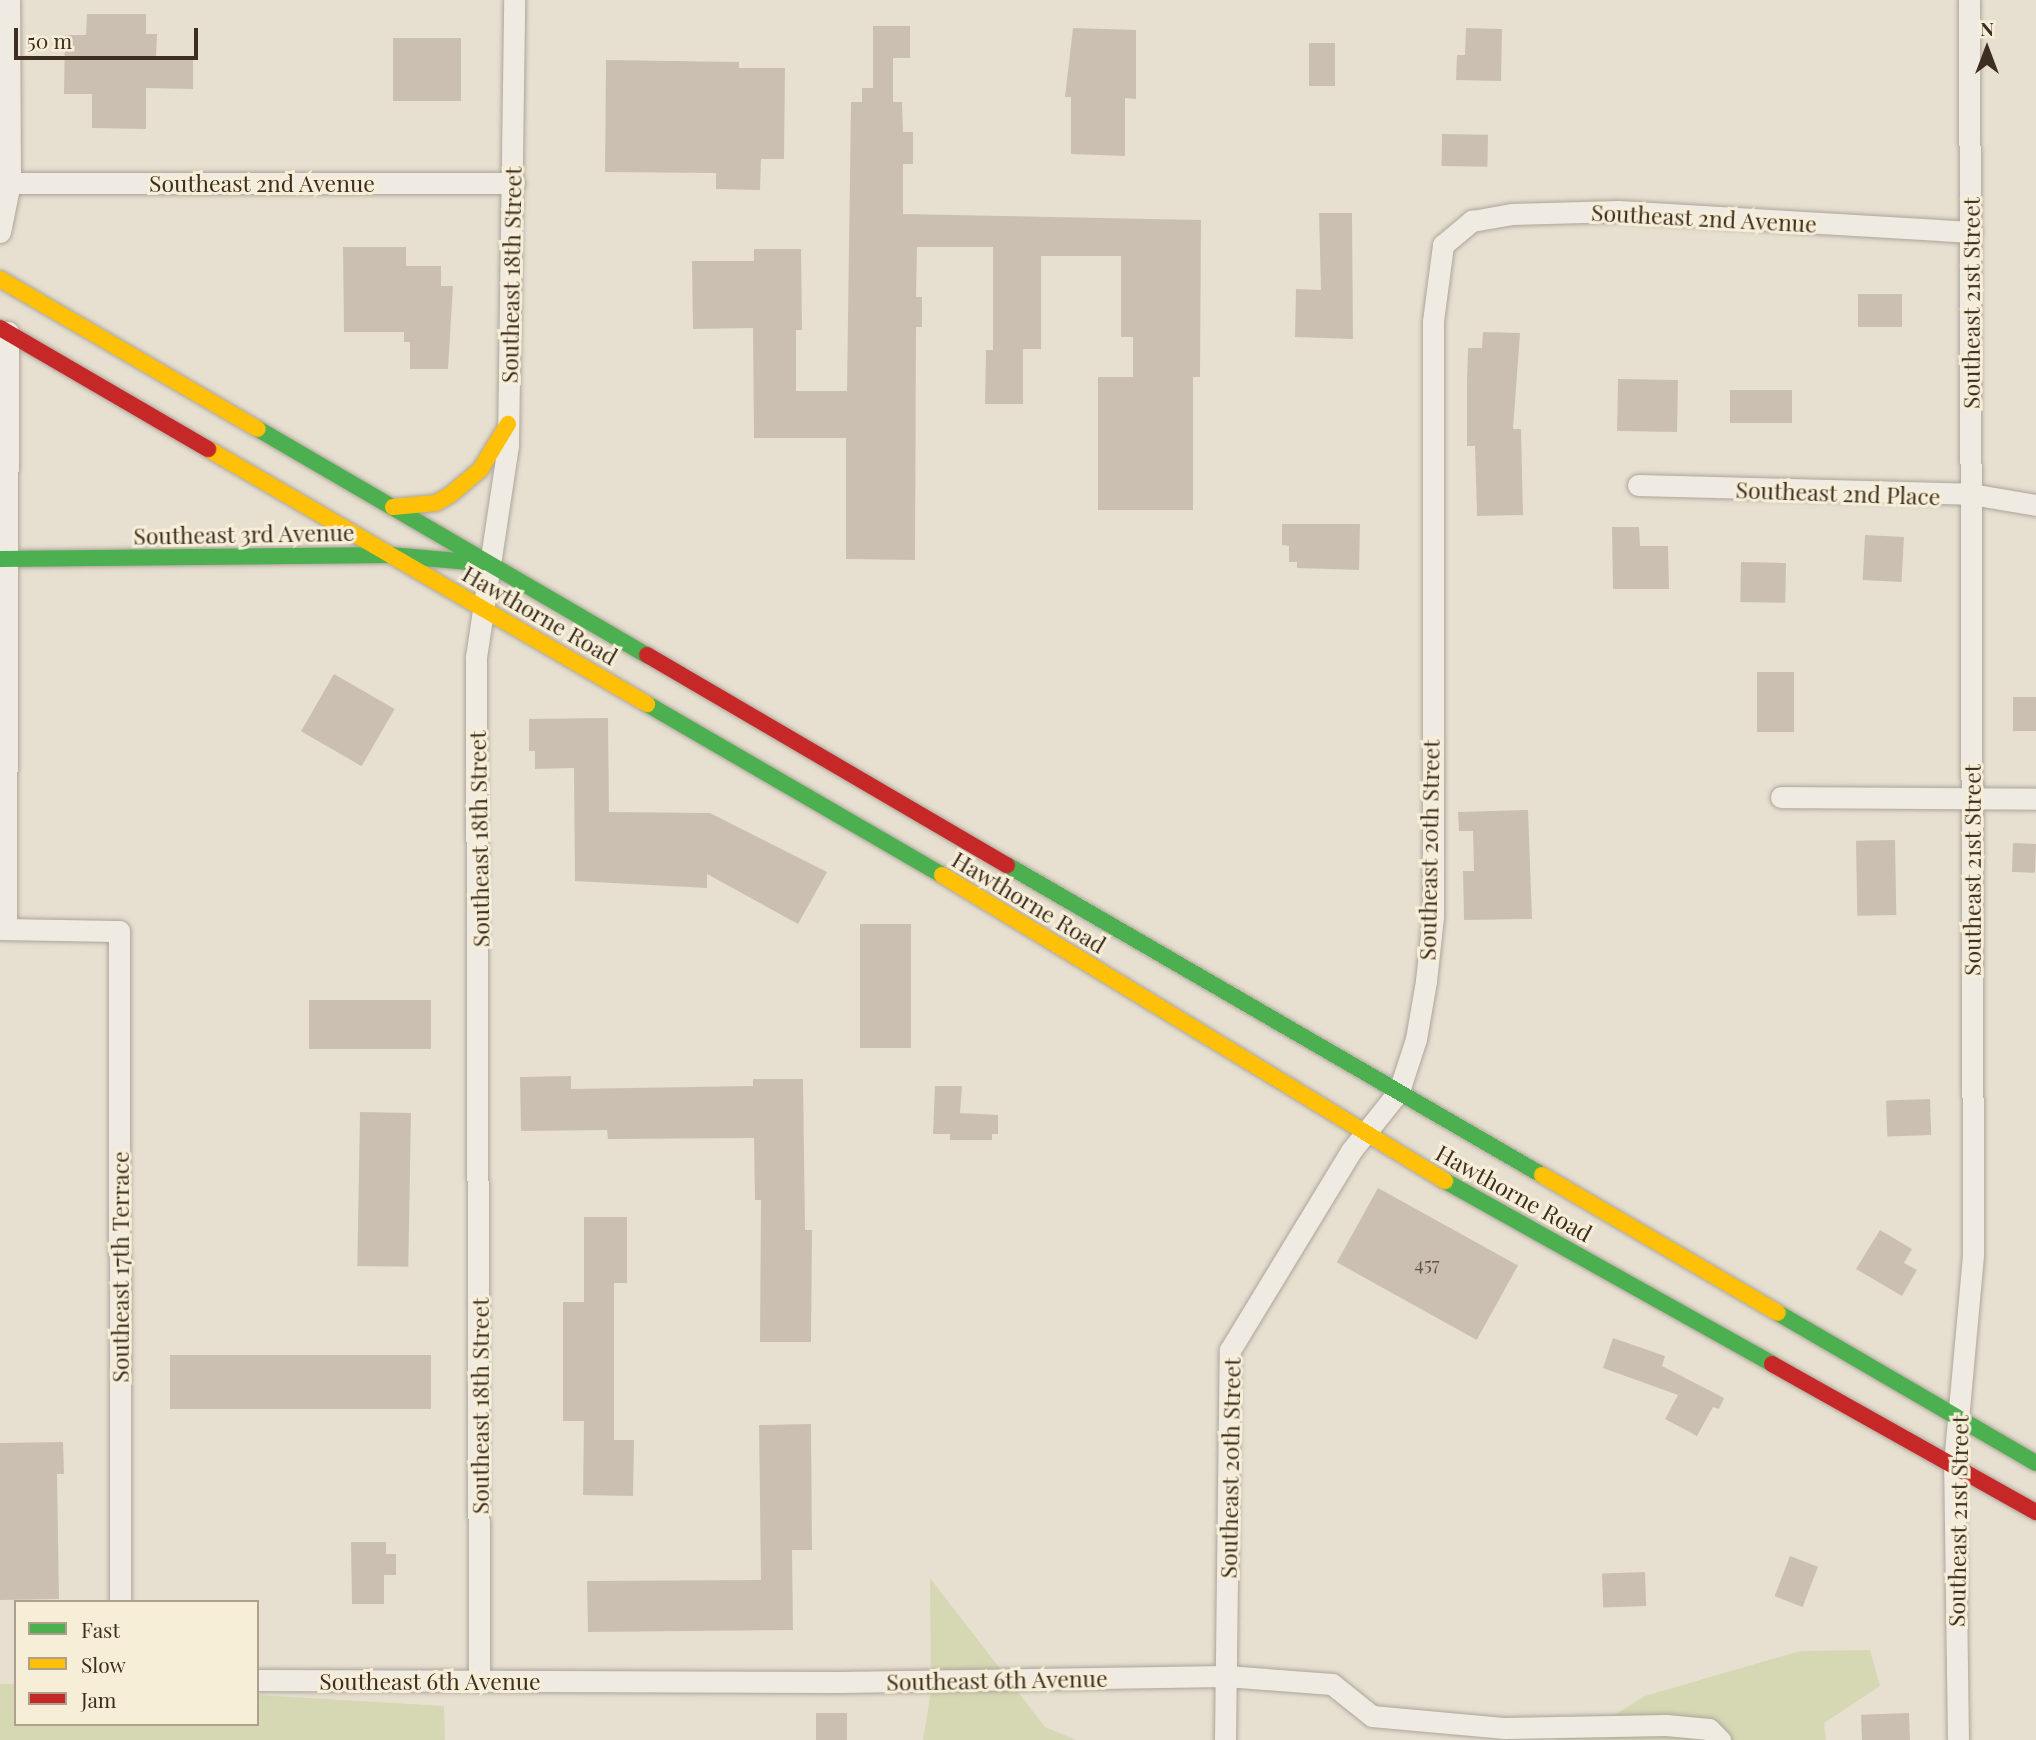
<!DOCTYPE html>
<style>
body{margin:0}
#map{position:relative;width:2036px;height:1740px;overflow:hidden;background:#e7e0d1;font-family:"Playfair Display",serif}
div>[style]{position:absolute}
.green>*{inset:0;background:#d6d7b3}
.building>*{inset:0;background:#cbbfb2;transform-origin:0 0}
.roads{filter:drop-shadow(0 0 2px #ada599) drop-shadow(0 0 2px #ada599)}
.street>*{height:21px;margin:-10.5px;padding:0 10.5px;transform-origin:10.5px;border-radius:10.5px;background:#efebe3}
.fast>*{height:16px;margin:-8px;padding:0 8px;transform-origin:8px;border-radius:8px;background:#4caf50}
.slow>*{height:16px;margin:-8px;padding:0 8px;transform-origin:8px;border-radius:8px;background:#ffc107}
.jam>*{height:16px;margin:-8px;padding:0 8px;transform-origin:8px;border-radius:8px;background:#c62828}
span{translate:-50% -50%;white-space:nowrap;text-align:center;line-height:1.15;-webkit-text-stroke:6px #f7eed8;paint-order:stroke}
.number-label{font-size:19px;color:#605244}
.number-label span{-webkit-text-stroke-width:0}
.street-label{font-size:23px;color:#3d2e20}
.legend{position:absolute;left:14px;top:1600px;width:245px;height:126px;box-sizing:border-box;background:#f7eed8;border:2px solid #ada18e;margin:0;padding:9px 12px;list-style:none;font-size:21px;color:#3d2e20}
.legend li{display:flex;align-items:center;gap:14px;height:35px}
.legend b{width:35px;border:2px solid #ada18e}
.north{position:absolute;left:1952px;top:14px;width:70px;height:70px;-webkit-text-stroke:5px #f7eed8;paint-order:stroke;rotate:0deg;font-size:19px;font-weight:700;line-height:28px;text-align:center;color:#3d2e20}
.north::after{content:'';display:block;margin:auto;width:24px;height:32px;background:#3d2e20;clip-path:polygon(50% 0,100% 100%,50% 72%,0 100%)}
.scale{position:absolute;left:14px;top:28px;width:184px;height:32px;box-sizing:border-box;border:4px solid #3d2e20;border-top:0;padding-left:9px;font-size:21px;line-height:24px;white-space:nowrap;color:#3d2e20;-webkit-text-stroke:5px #f7eed8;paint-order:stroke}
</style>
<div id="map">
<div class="green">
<div style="clip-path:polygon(930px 1578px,1045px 1727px,1076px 1740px,923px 1740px,931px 1691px)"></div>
<div style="clip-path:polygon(1870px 1650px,1880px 1686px,1824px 1723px,1826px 1740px,1554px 1740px,1603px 1722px,1645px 1696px,1800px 1651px)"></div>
<div style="clip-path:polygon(0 1684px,16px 1684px,16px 1724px,257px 1724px,257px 1695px,444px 1706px,445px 1740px,0 1740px)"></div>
</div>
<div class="building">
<div style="clip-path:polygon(87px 14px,146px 14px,146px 34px,157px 34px,156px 57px,193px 57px,193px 89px,146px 88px,146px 129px,92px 128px,92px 94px,64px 94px,65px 35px,86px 35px)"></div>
<div style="clip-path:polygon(873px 26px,910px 26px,910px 58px,893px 58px,893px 102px,902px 102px,903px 132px,913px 132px,913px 164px,903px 164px,903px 214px,1201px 220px,1200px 377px,1193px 377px,1193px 510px,1098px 510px,1098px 377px,1133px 377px,1133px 337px,1121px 337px,1121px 256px,1041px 256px,1041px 349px,1023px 349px,1023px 404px,985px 404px,986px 350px,993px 350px,993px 247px,917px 247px,916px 297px,922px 297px,922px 327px,916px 327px,915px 560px,846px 559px,846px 438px,754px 438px,753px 328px,693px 329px,692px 261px,754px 261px,754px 249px,801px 249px,802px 330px,796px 330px,796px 391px,847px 391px,851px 102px,862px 102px,862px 88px,873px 88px)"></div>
<div style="clip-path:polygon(1073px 28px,1136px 30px,1136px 99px,1125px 98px,1125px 156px,1071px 154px,1071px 97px,1065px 97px)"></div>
<div style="clip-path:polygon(1466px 28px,1502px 29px,1501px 81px,1456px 80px,1457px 55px,1465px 55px)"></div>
<div style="left:393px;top:38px;width:68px;height:63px"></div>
<div style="left:1309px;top:43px;width:26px;height:43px"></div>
<div style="clip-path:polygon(606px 60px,739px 62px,739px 68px,785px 68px,784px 159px,761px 159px,760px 190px,716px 189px,716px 173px,605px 172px)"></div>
<div style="left:1442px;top:134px;width:46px;height:32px;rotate:1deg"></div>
<div style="clip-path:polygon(1319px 213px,1352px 213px,1353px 339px,1295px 337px,1296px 289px,1321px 290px)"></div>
<div style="clip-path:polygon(343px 247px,406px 247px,406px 266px,441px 266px,441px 286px,453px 286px,448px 369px,410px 369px,410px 342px,404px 342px,404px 332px,344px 332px)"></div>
<div style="left:1858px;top:294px;width:44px;height:33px"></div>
<div style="clip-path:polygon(1483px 332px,1520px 333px,1513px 429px,1521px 429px,1523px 515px,1477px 516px,1475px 446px,1467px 446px,1467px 381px,1468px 348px,1482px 348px)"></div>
<div style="left:1618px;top:379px;width:60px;height:52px;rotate:1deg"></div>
<div style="left:1792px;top:390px;width:33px;height:62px;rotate:90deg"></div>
<div style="clip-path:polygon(1282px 524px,1360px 524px,1359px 570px,1297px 568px,1297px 562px,1289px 562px,1289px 546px,1282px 545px)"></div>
<div style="clip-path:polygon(1612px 527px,1639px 527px,1640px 546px,1668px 546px,1669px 589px,1613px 589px)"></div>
<div style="left:1865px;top:535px;width:39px;height:45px;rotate:3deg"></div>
<div style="left:1741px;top:562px;width:45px;height:40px;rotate:1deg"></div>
<div style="left:1757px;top:672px;width:37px;height:60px"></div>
<div style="left:334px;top:674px;width:70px;height:66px;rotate:30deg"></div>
<div style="left:2013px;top:697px;width:23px;height:34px"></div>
<div style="clip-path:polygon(608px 718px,609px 812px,710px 813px,827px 872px,798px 924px,707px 874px,707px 888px,575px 881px,574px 768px,535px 769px,535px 751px,529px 751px,529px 719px)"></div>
<div style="clip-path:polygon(1528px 810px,1532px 919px,1464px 920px,1463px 871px,1474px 871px,1473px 831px,1459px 831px,1458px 812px)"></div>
<div style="left:1895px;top:840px;width:75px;height:39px;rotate:89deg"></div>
<div style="left:2013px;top:843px;width:23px;height:29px;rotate:2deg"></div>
<div style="left:860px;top:924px;width:51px;height:124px"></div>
<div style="left:309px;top:1000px;width:122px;height:49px"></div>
<div style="clip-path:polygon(571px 1076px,571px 1089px,753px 1086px,753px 1079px,803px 1079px,805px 1230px,812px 1230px,811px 1342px,760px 1342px,761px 1200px,755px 1200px,754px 1138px,608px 1139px,607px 1130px,521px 1131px,520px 1077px)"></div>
<div style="clip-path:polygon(935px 1086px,962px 1086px,960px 1113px,998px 1115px,998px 1134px,992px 1134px,992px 1140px,950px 1140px,950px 1134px,933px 1134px)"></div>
<div style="left:1930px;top:1099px;width:36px;height:44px;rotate:88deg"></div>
<div style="left:360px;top:1112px;width:51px;height:154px;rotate:1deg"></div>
<div style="left:1378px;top:1188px;width:160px;height:85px;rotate:29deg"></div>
<div style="clip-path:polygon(584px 1217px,627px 1217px,627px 1283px,614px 1283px,614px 1440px,634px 1440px,633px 1496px,583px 1495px,584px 1421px,563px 1421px,563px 1302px,584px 1302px)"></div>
<div style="clip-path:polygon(1880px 1230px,1912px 1249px,1904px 1263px,1917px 1270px,1902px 1296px,1856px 1269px)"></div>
<div style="clip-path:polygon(1613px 1338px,1665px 1356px,1662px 1366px,1724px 1398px,1719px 1409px,1713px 1407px,1697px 1436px,1665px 1419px,1678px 1395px,1603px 1368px)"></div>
<div style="left:431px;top:1355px;width:54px;height:261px;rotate:90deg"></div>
<div style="clip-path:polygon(811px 1424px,812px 1550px,792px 1550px,793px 1630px,588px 1632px,587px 1581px,761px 1580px,759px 1425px)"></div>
<div style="clip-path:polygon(63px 1442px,64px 1474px,57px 1474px,59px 1599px,0 1600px,0 1443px)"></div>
<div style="clip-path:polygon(351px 1542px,386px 1542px,386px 1554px,396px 1554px,396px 1575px,384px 1575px,384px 1604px,352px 1604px)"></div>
<div style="left:1790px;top:1556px;width:30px;height:43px;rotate:21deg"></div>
<div style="left:1645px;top:1572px;width:34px;height:43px;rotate:88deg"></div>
<div style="left:816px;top:1713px;width:31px;height:27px"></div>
<div style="left:1909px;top:1713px;width:27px;height:48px;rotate:88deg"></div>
</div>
<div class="roads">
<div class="street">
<div style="left:10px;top:183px;width:504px"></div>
<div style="left:0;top:232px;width:50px;rotate:-78.5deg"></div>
<div style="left:10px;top:183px;width:183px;rotate:-90.3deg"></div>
<div style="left:1638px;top:485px;width:333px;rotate:1.5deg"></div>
<div style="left:1971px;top:494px;width:66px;rotate:9.6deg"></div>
<div style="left:1781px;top:797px;width:255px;rotate:0.4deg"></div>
<div style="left:0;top:929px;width:119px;rotate:1deg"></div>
<div style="left:119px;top:931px;width:671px;rotate:89.91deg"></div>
<div style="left:6px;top:929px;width:597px;rotate:-89.81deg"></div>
<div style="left:257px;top:1680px;width:582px;rotate:0.2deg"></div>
<div style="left:839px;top:1682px;width:387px;rotate:-0.9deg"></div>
<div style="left:1226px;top:1676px;width:106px;rotate:4.3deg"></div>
<div style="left:1332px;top:1684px;width:51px;rotate:38.7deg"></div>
<div style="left:1372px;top:1716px;width:134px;rotate:5.2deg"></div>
<div style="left:1505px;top:1728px;width:161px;rotate:-1.1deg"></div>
<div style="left:1666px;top:1725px;width:43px;rotate:5.3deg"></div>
<div style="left:1709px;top:1729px;width:16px;rotate:45deg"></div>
<div style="left:479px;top:1681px;width:1024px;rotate:-90.17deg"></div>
<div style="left:476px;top:657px;width:214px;rotate:-81.4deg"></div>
<div style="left:508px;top:445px;width:445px;rotate:-89.2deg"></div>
<div style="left:1225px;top:1740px;width:390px;rotate:-89.3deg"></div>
<div style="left:1230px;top:1350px;width:233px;rotate:-58.7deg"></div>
<div style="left:1351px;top:1151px;width:77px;rotate:-51.3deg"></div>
<div style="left:1399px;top:1091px;width:55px;rotate:-71.9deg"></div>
<div style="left:1416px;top:1039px;width:59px;rotate:-80.2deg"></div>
<div style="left:1426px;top:981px;width:64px;rotate:-83.8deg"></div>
<div style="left:1433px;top:917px;width:596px;rotate:-90deg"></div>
<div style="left:1433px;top:321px;width:77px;rotate:-82.5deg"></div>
<div style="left:1443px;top:245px;width:38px;rotate:-40deg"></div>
<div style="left:1472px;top:221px;width:41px;rotate:-9.9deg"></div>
<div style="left:1512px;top:214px;width:106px;rotate:-1.6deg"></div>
<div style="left:1618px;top:211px;width:354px;rotate:3.4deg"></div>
<div style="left:1958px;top:1740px;width:276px;rotate:-90.8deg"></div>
<div style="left:1954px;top:1464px;width:210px;rotate:-84.8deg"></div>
<div style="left:1973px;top:1255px;width:1255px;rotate:-90.18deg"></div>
</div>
<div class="fast">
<div style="left:258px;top:429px;width:450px;rotate:30.2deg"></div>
<div style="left:0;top:559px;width:390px;rotate:-0.6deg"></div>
<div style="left:390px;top:555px;width:91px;rotate:5deg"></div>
<div style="left:647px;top:704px;width:341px;rotate:30.1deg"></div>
<div style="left:1007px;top:865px;width:618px;rotate:30.09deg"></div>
<div style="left:1445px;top:1181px;width:375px;rotate:29.2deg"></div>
<div style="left:1778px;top:1313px;width:298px;rotate:30.2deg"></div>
</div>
<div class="slow">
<div style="left:0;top:279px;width:298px;rotate:30.2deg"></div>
<div style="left:208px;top:449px;width:508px;rotate:30.15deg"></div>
<div style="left:393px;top:507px;width:43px;rotate:-5.3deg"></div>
<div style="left:436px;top:503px;width:16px;rotate:-30deg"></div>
<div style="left:450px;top:495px;width:39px;rotate:-40deg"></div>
<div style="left:480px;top:470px;width:54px;rotate:-58.7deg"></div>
<div style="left:942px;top:875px;width:589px;rotate:31.31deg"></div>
<div style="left:1542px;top:1175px;width:273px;rotate:30.3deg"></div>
</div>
<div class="jam">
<div style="left:0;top:328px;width:241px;rotate:30.2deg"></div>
<div style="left:647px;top:655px;width:417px;rotate:30.3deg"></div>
<div style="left:1772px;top:1364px;width:303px;rotate:29.3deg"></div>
</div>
</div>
<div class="number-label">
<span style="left:1427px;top:1264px">457</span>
</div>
<div class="street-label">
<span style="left:262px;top:183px">Southeast 2nd Avenue</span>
<span style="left:1704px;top:218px;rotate:3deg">Southeast 2nd Avenue</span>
<span style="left:511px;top:275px;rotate:-89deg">Southeast 18th Street</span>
<span style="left:1971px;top:303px;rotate:-90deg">Southeast 21st Street</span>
<span style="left:1838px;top:493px;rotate:2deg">Southeast 2nd Place</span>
<span style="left:244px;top:534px;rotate:-1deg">Southeast 3rd Avenue</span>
<span style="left:540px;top:615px;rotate:30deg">Hawthorne Road</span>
<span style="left:479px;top:839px;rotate:-91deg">Southeast 18th Street</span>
<span style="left:1429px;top:850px;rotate:-89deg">Southeast 20th Street</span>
<span style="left:1972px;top:870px;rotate:-90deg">Southeast 21st Street</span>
<span style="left:1029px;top:902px;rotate:31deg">Hawthorne Road</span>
<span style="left:1514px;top:1193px;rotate:29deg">Hawthorne Road</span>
<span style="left:120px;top:1267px;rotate:-90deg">Southeast 17th Terrace</span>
<span style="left:480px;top:1406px;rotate:-90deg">Southeast 18th Street</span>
<span style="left:1230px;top:1468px;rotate:-89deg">Southeast 20th Street</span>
<span style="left:1958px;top:1521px;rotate:-89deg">Southeast 21st Street</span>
<span style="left:997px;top:1680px;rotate:-1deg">Southeast 6th Avenue</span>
<span style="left:430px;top:1681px">Southeast 6th Avenue</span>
</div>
<ul class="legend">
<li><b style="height:9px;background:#4caf50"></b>Fast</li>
<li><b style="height:9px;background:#ffc107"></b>Slow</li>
<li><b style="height:9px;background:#c62828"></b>Jam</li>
</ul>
<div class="north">N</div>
<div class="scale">50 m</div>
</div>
